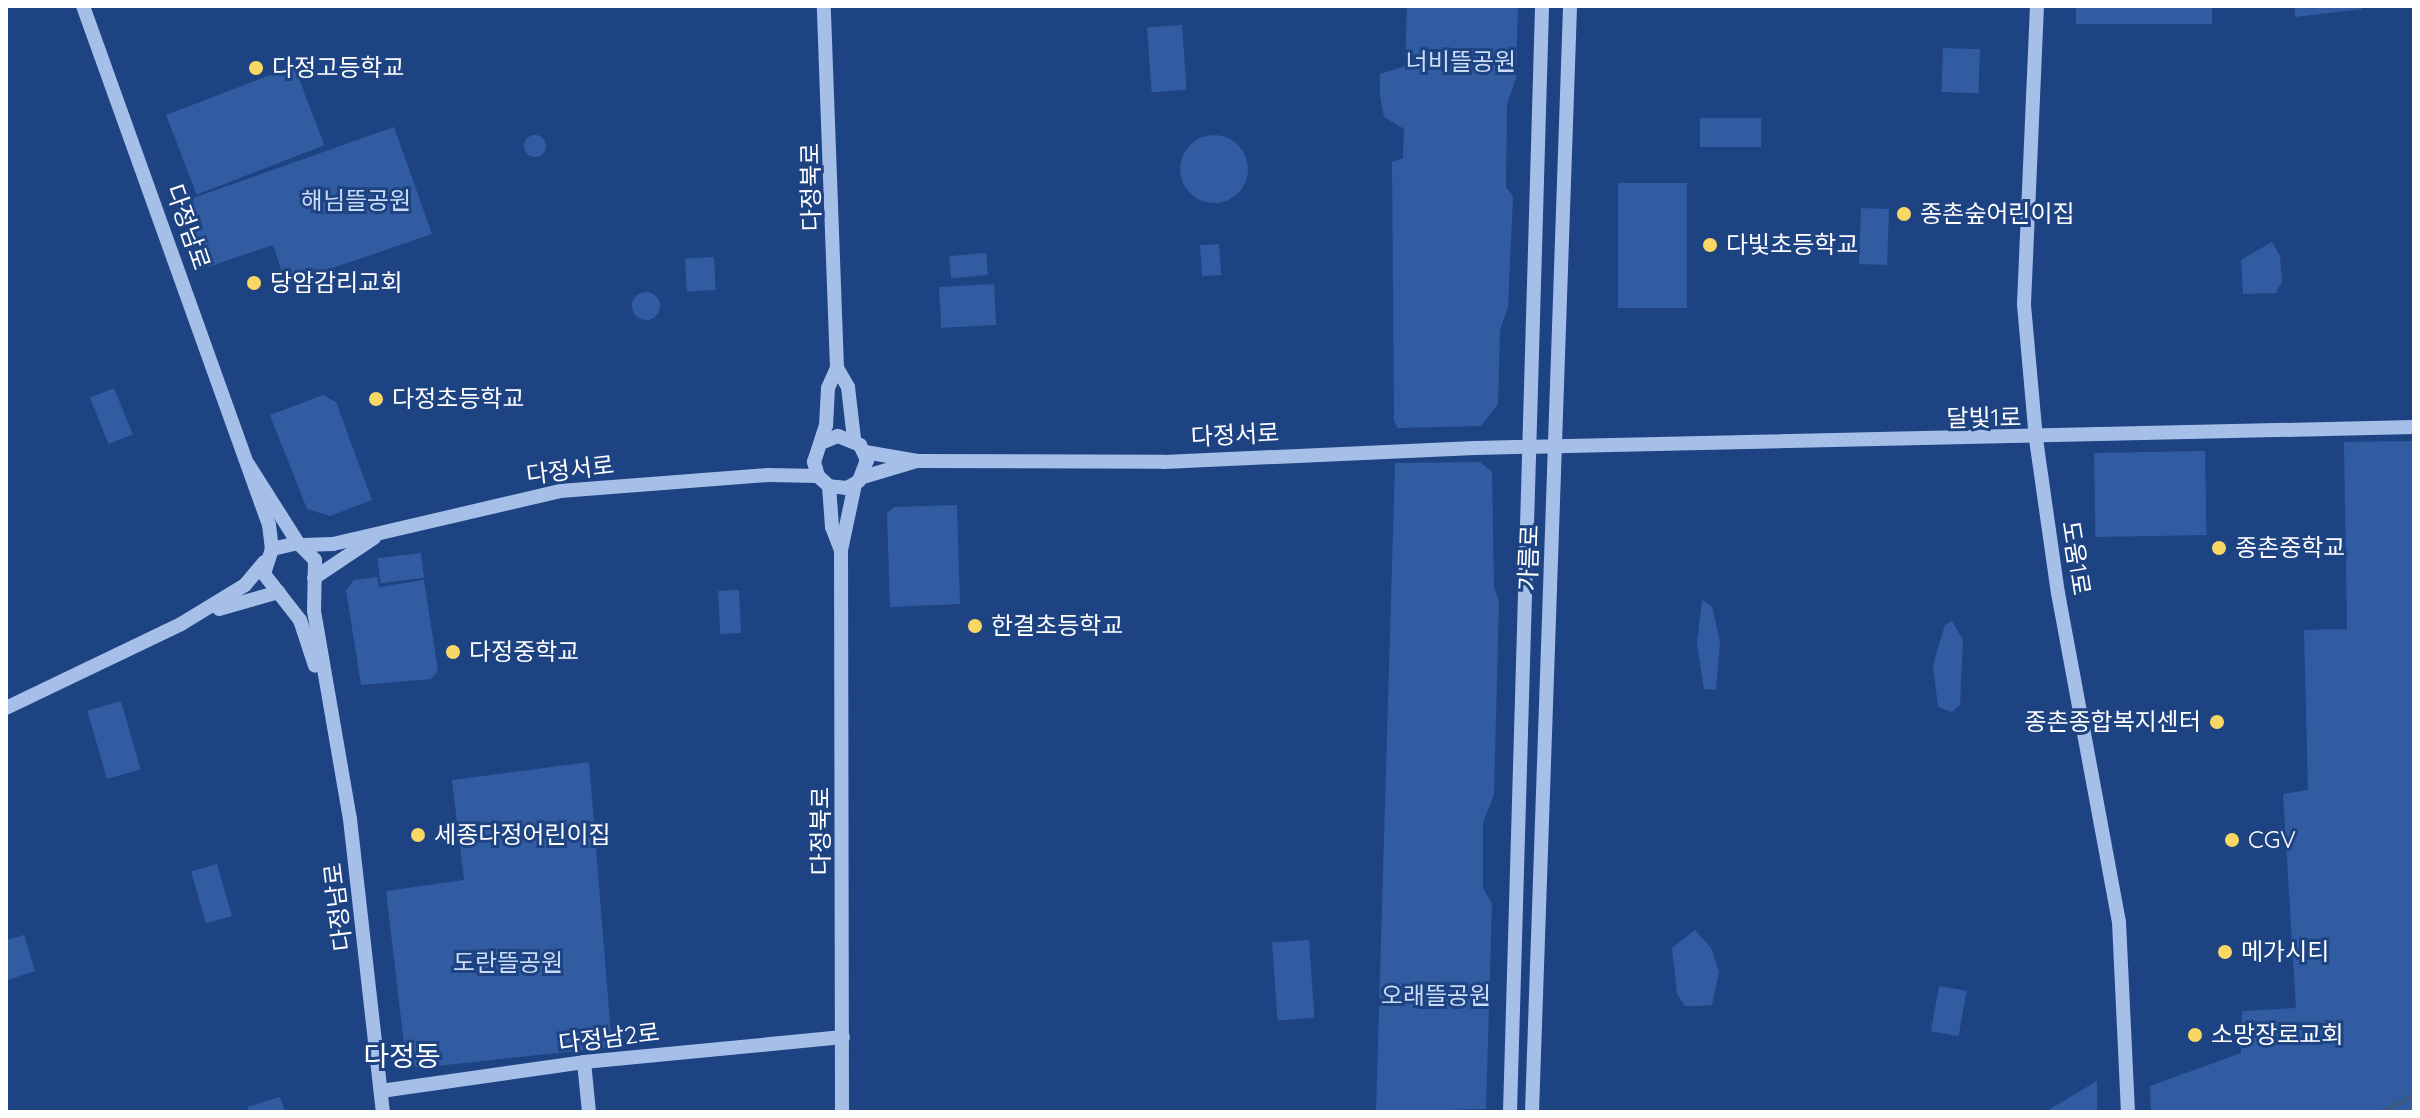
<!DOCTYPE html>
<meta charset="utf-8">
<style>
body{margin:0}
#map{position:relative;width:2420px;height:1118px;overflow:hidden;background:#1e4382;font-family:Quicksand,"Noto Sans KR",sans-serif}
div>[style]{position:absolute}
.green>*{inset:0;background:#325ca1;transform-origin:0 0}
.round{border-radius:50%}
.stream>*{height:4px;margin:-2px;padding:0 2px;transform-origin:2px;border-radius:2px;background:#3d5886}
.minor>*{height:14px;margin:-7px;padding:0 7px;transform-origin:7px;border-radius:7px;background:#a5bfe9}
.dots>*{width:22px;height:22px;translate:-50% -50%;box-sizing:border-box;border:4px solid #1e4382;border-radius:50%}
span{translate:-50% -50%;white-space:nowrap;text-align:center;line-height:1.15;-webkit-text-stroke:6px #1e4382;paint-order:stroke}
.park-label{font-size:24px;color:#c9dbf7}
.poi-label{font-size:24px;color:#fff}
.left{translate:0 -50%;text-align:left}
.right{translate:-100% -50%;text-align:right}
.street-label{font-size:24px;color:#fff}
.quarter-label{font-size:28px;color:#fff}
.frame{position:absolute;inset:0;border:8px solid #fff;pointer-events:none}
</style>
<div id="map">
<div class="green">
<div style="clip-path:polygon(1407px 6px,1518px 6px,1516px 78px,1507px 104px,1506px 187px,1513px 196px,1508px 307px,1500px 330px,1498px 404px,1481px 426px,1398px 428px,1394px 421px,1392px 162px,1403px 158px,1404px 129px,1384px 117px,1380px 95px,1380px 74px,1405px 66px)"></div>
<div style="left:2076px;top:6px;width:136px;height:18px"></div>
<div style="clip-path:polygon(2295px 6px,2362px 6px,2362px 9px,2295px 17px)"></div>
<div style="left:1182px;top:25px;width:65px;height:35px;rotate:86deg"></div>
<div style="left:1943px;top:48px;width:37px;height:44px;rotate:2deg"></div>
<div style="left:294px;top:66px;width:85px;height:137px;rotate:69deg"></div>
<div style="left:1700px;top:118px;width:61px;height:29px"></div>
<div style="clip-path:polygon(394px 127px,432px 234px,286px 284px,273px 245px,208px 267px,185px 201px)"></div>
<div class="round" style="left:524px;top:135px;width:22px;height:22px"></div>
<div class="round" style="left:1180px;top:135px;width:68px;height:68px"></div>
<div style="left:1618px;top:183px;width:69px;height:125px"></div>
<div style="left:1861px;top:208px;width:28px;height:56px;rotate:2deg"></div>
<div style="clip-path:polygon(2272px 242px,2280px 256px,2282px 281px,2276px 293px,2243px 294px,2241px 260px)"></div>
<div style="left:1219px;top:244px;width:31px;height:19px;rotate:86deg"></div>
<div style="left:986px;top:253px;width:22px;height:37px;rotate:85deg"></div>
<div style="left:714px;top:257px;width:33px;height:29px;rotate:87deg"></div>
<div style="left:994px;top:284px;width:41px;height:55px;rotate:87deg"></div>
<div class="round" style="left:632px;top:292px;width:28px;height:28px"></div>
<div style="left:114px;top:388px;width:50px;height:26px;rotate:68deg"></div>
<div style="clip-path:polygon(323px 395px,336px 402px,372px 500px,330px 516px,307px 509px,270px 415px)"></div>
<div style="clip-path:polygon(2414px 441px,2414px 1112px,2151px 1112px,2150px 1086px,2241px 1053px,2242px 1011px,2296px 1008px,2283px 794px,2308px 790px,2304px 630px,2347px 629px,2344px 442px)"></div>
<div style="left:2205px;top:451px;width:84px;height:111px;rotate:89deg"></div>
<div style="clip-path:polygon(1480px 462px,1492px 472px,1494px 587px,1499px 601px,1494px 795px,1483px 822px,1483px 888px,1492px 904px,1486px 1109px,1376px 1112px,1395px 463px)"></div>
<div style="clip-path:polygon(957px 505px,960px 604px,890px 607px,887px 513px,894px 507px)"></div>
<div style="left:421px;top:553px;width:25px;height:44px;rotate:83deg"></div>
<div style="clip-path:polygon(377px 577px,379px 587px,424px 580px,438px 671px,431px 679px,361px 685px,346px 590px,354px 580px)"></div>
<div style="left:739px;top:590px;width:43px;height:21px;rotate:87deg"></div>
<div style="clip-path:polygon(1702px 600px,1712px 606px,1720px 642px,1716px 690px,1704px 689px,1697px 643px)"></div>
<div style="clip-path:polygon(1952px 621px,1963px 640px,1960px 705px,1952px 712px,1938px 707px,1933px 665px,1945px 625px)"></div>
<div style="left:121px;top:701px;width:71px;height:35px;rotate:74deg"></div>
<div style="clip-path:polygon(589px 762px,612px 1047px,418px 1068px,406px 1060px,386px 891px,464px 880px,452px 780px)"></div>
<div style="left:217px;top:864px;width:54px;height:27px;rotate:74deg"></div>
<div style="clip-path:polygon(1695px 930px,1711px 948px,1719px 972px,1712px 1005px,1700px 1006px,1685px 1006px,1677px 994px,1672px 948px)"></div>
<div style="clip-path:polygon(24px 935px,35px 971px,8px 980px,6px 940px)"></div>
<div style="left:1309px;top:940px;width:78px;height:37px;rotate:86deg"></div>
<div style="left:1939px;top:986px;width:28px;height:46px;rotate:10deg"></div>
<div style="clip-path:polygon(2097px 1081px,2097px 1112px,2045px 1112px)"></div>
<div style="clip-path:polygon(280px 1097px,285px 1112px,249px 1112px,247px 1107px)"></div>
</div>
<div class="stream">
<div style="left:2381px;top:1112px;width:37px;rotate:-27deg"></div>
</div>
<div class="minor">
<div style="left:83px;top:6px;width:551px;rotate:70.28deg"></div>
<div style="left:269px;top:525px;width:24px;rotate:83deg"></div>
<div style="left:2037px;top:6px;width:299px;rotate:92.5deg"></div>
<div style="left:2024px;top:305px;width:135px;rotate:84.9deg"></div>
<div style="left:2036px;top:439px;width:156px;rotate:81.9deg"></div>
<div style="left:2058px;top:593px;width:335px;rotate:79.5deg"></div>
<div style="left:2119px;top:922px;width:190px;rotate:87.3deg"></div>
<div style="left:837px;top:368px;width:22px;rotate:60deg"></div>
<div style="left:848px;top:387px;width:52px;rotate:83.4deg"></div>
<div style="left:823px;top:442px;width:16px;rotate:-22deg"></div>
<div style="left:838px;top:436px;width:24px;rotate:22deg"></div>
<div style="left:860px;top:445px;width:17px;rotate:65deg"></div>
<div style="left:867px;top:460px;width:22px;rotate:111deg"></div>
<div style="left:859px;top:481px;width:14px;rotate:150deg"></div>
<div style="left:847px;top:488px;width:18px;rotate:-174deg"></div>
<div style="left:829px;top:486px;width:15px;rotate:-138deg"></div>
<div style="left:818px;top:476px;width:15px;rotate:-106deg"></div>
<div style="left:814px;top:462px;width:38px;rotate:-72deg"></div>
<div style="left:826px;top:426px;width:38px;rotate:-87deg"></div>
<div style="left:828px;top:388px;width:22px;rotate:-66deg"></div>
<div style="left:837px;top:368px;width:362px;rotate:-92.1deg"></div>
<div style="left:865px;top:452px;width:53px;rotate:9.8deg"></div>
<div style="left:917px;top:461px;width:247px;rotate:0.2deg"></div>
<div style="left:1164px;top:462px;width:311px;rotate:-2.6deg"></div>
<div style="left:1475px;top:448px;width:939px;rotate:-1.28deg"></div>
<div style="left:248px;top:464px;width:93px;rotate:57.7deg"></div>
<div style="left:298px;top:543px;width:24px;rotate:45deg"></div>
<div style="left:315px;top:560px;width:51px;rotate:91.1deg"></div>
<div style="left:314px;top:611px;width:211px;rotate:80.2deg"></div>
<div style="left:350px;top:819px;width:295px;rotate:83.6deg"></div>
<div style="left:863px;top:477px;width:56px;rotate:-16.5deg"></div>
<div style="left:829px;top:486px;width:41px;rotate:85.8deg"></div>
<div style="left:832px;top:527px;width:25px;rotate:69deg"></div>
<div style="left:298px;top:543px;width:27px;rotate:167deg"></div>
<div style="left:272px;top:549px;width:26px;rotate:108deg"></div>
<div style="left:264px;top:574px;width:58px;rotate:52deg"></div>
<div style="left:300px;top:620px;width:48px;rotate:71.9deg"></div>
<div style="left:303px;top:545px;width:30px;rotate:-2deg"></div>
<div style="left:333px;top:544px;width:233px;rotate:-13.1deg"></div>
<div style="left:560px;top:491px;width:209px;rotate:-4.4deg"></div>
<div style="left:768px;top:475px;width:50px;rotate:1.1deg"></div>
<div style="left:314px;top:578px;width:72px;rotate:-33.7deg"></div>
<div style="left:219px;top:609px;width:62px;rotate:-15.8deg"></div>
<div style="left:6px;top:708px;width:194px;rotate:-25.6deg"></div>
<div style="left:181px;top:624px;width:75px;rotate:-31.4deg"></div>
<div style="left:245px;top:585px;width:30px;rotate:-50deg"></div>
<div style="left:584px;top:1062px;width:50px;rotate:84.3deg"></div>
<div style="left:381px;top:1091px;width:205px;rotate:-8.1deg"></div>
<div style="left:584px;top:1062px;width:260px;rotate:-5.5deg"></div>
<div style="left:842px;top:1112px;width:562px;rotate:-90.1deg"></div>
<div style="left:841px;top:550px;width:67px;rotate:-78deg"></div>
<div style="left:1510px;top:1112px;width:1106px;rotate:-88.34deg"></div>
<div style="left:1532px;top:1112px;width:1107px;rotate:-88.03deg"></div>
</div>
<div class="dots">
<div style="left:256px;top:68px;background:#f8d764"></div>
<div style="left:1904px;top:214px;background:#f8d764"></div>
<div style="left:1710px;top:245px;background:#f8d764"></div>
<div style="left:254px;top:283px;background:#f8d764"></div>
<div style="left:376px;top:399px;background:#f8d764"></div>
<div style="left:2219px;top:548px;background:#f8d764"></div>
<div style="left:975px;top:626px;background:#f8d764"></div>
<div style="left:453px;top:652px;background:#f8d764"></div>
<div style="left:2217px;top:722px;background:#f8d764"></div>
<div style="left:418px;top:835px;background:#f8d764"></div>
<div style="left:2232px;top:840px;background:#f8d764"></div>
<div style="left:2225px;top:952px;background:#f8d764"></div>
<div style="left:2195px;top:1035px;background:#f8d764"></div>
</div>
<div class="park-label">
<span style="left:1461px;top:62px">너비뜰공원</span>
<span style="left:356px;top:201px">해님뜰공원</span>
<span style="left:508px;top:963px">도란뜰공원</span>
<span style="left:1436px;top:996px">오래뜰공원</span>
</div>
<div class="poi-label">
<span class="left" style="left:272px;top:68px">다정고등학교</span>
<span class="left" style="left:1920px;top:214px">종촌숲어린이집</span>
<span class="left" style="left:1726px;top:245px">다빛초등학교</span>
<span class="left" style="left:270px;top:283px">당암감리교회</span>
<span class="left" style="left:392px;top:399px">다정초등학교</span>
<span class="left" style="left:2235px;top:548px">종촌중학교</span>
<span class="left" style="left:991px;top:626px">한결초등학교</span>
<span class="left" style="left:469px;top:652px">다정중학교</span>
<span class="right" style="left:2201px;top:722px">종촌종합복지센터</span>
<span class="left" style="left:434px;top:835px">세종다정어린이집</span>
<span class="left" style="left:2248px;top:840px">CGV</span>
<span class="left" style="left:2241px;top:952px">메가시티</span>
<span class="left" style="left:2211px;top:1035px">소망장로교회</span>
</div>
<div class="street-label">
<span style="left:811px;top:187px;rotate:-91deg">다정북로</span>
<span style="left:188px;top:227px;rotate:71deg">다정남로</span>
<span style="left:1984px;top:418px;rotate:-1deg">달빛1로</span>
<span style="left:1235px;top:435px;rotate:-3deg">다정서로</span>
<span style="left:570px;top:470px;rotate:-7deg">다정서로</span>
<span style="left:1529px;top:558px;rotate:-88deg">가름로</span>
<span style="left:2076px;top:558px;rotate:81deg">도움1로</span>
<span style="left:821px;top:831px;rotate:-90deg">다정북로</span>
<span style="left:338px;top:907px;rotate:-97deg">다정남로</span>
<span style="left:609px;top:1038px;rotate:-7deg">다정남2로</span>
</div>
<div class="quarter-label">
<span style="left:402px;top:1056px">다정동</span>
</div>
<div class="frame"></div>
</div>
